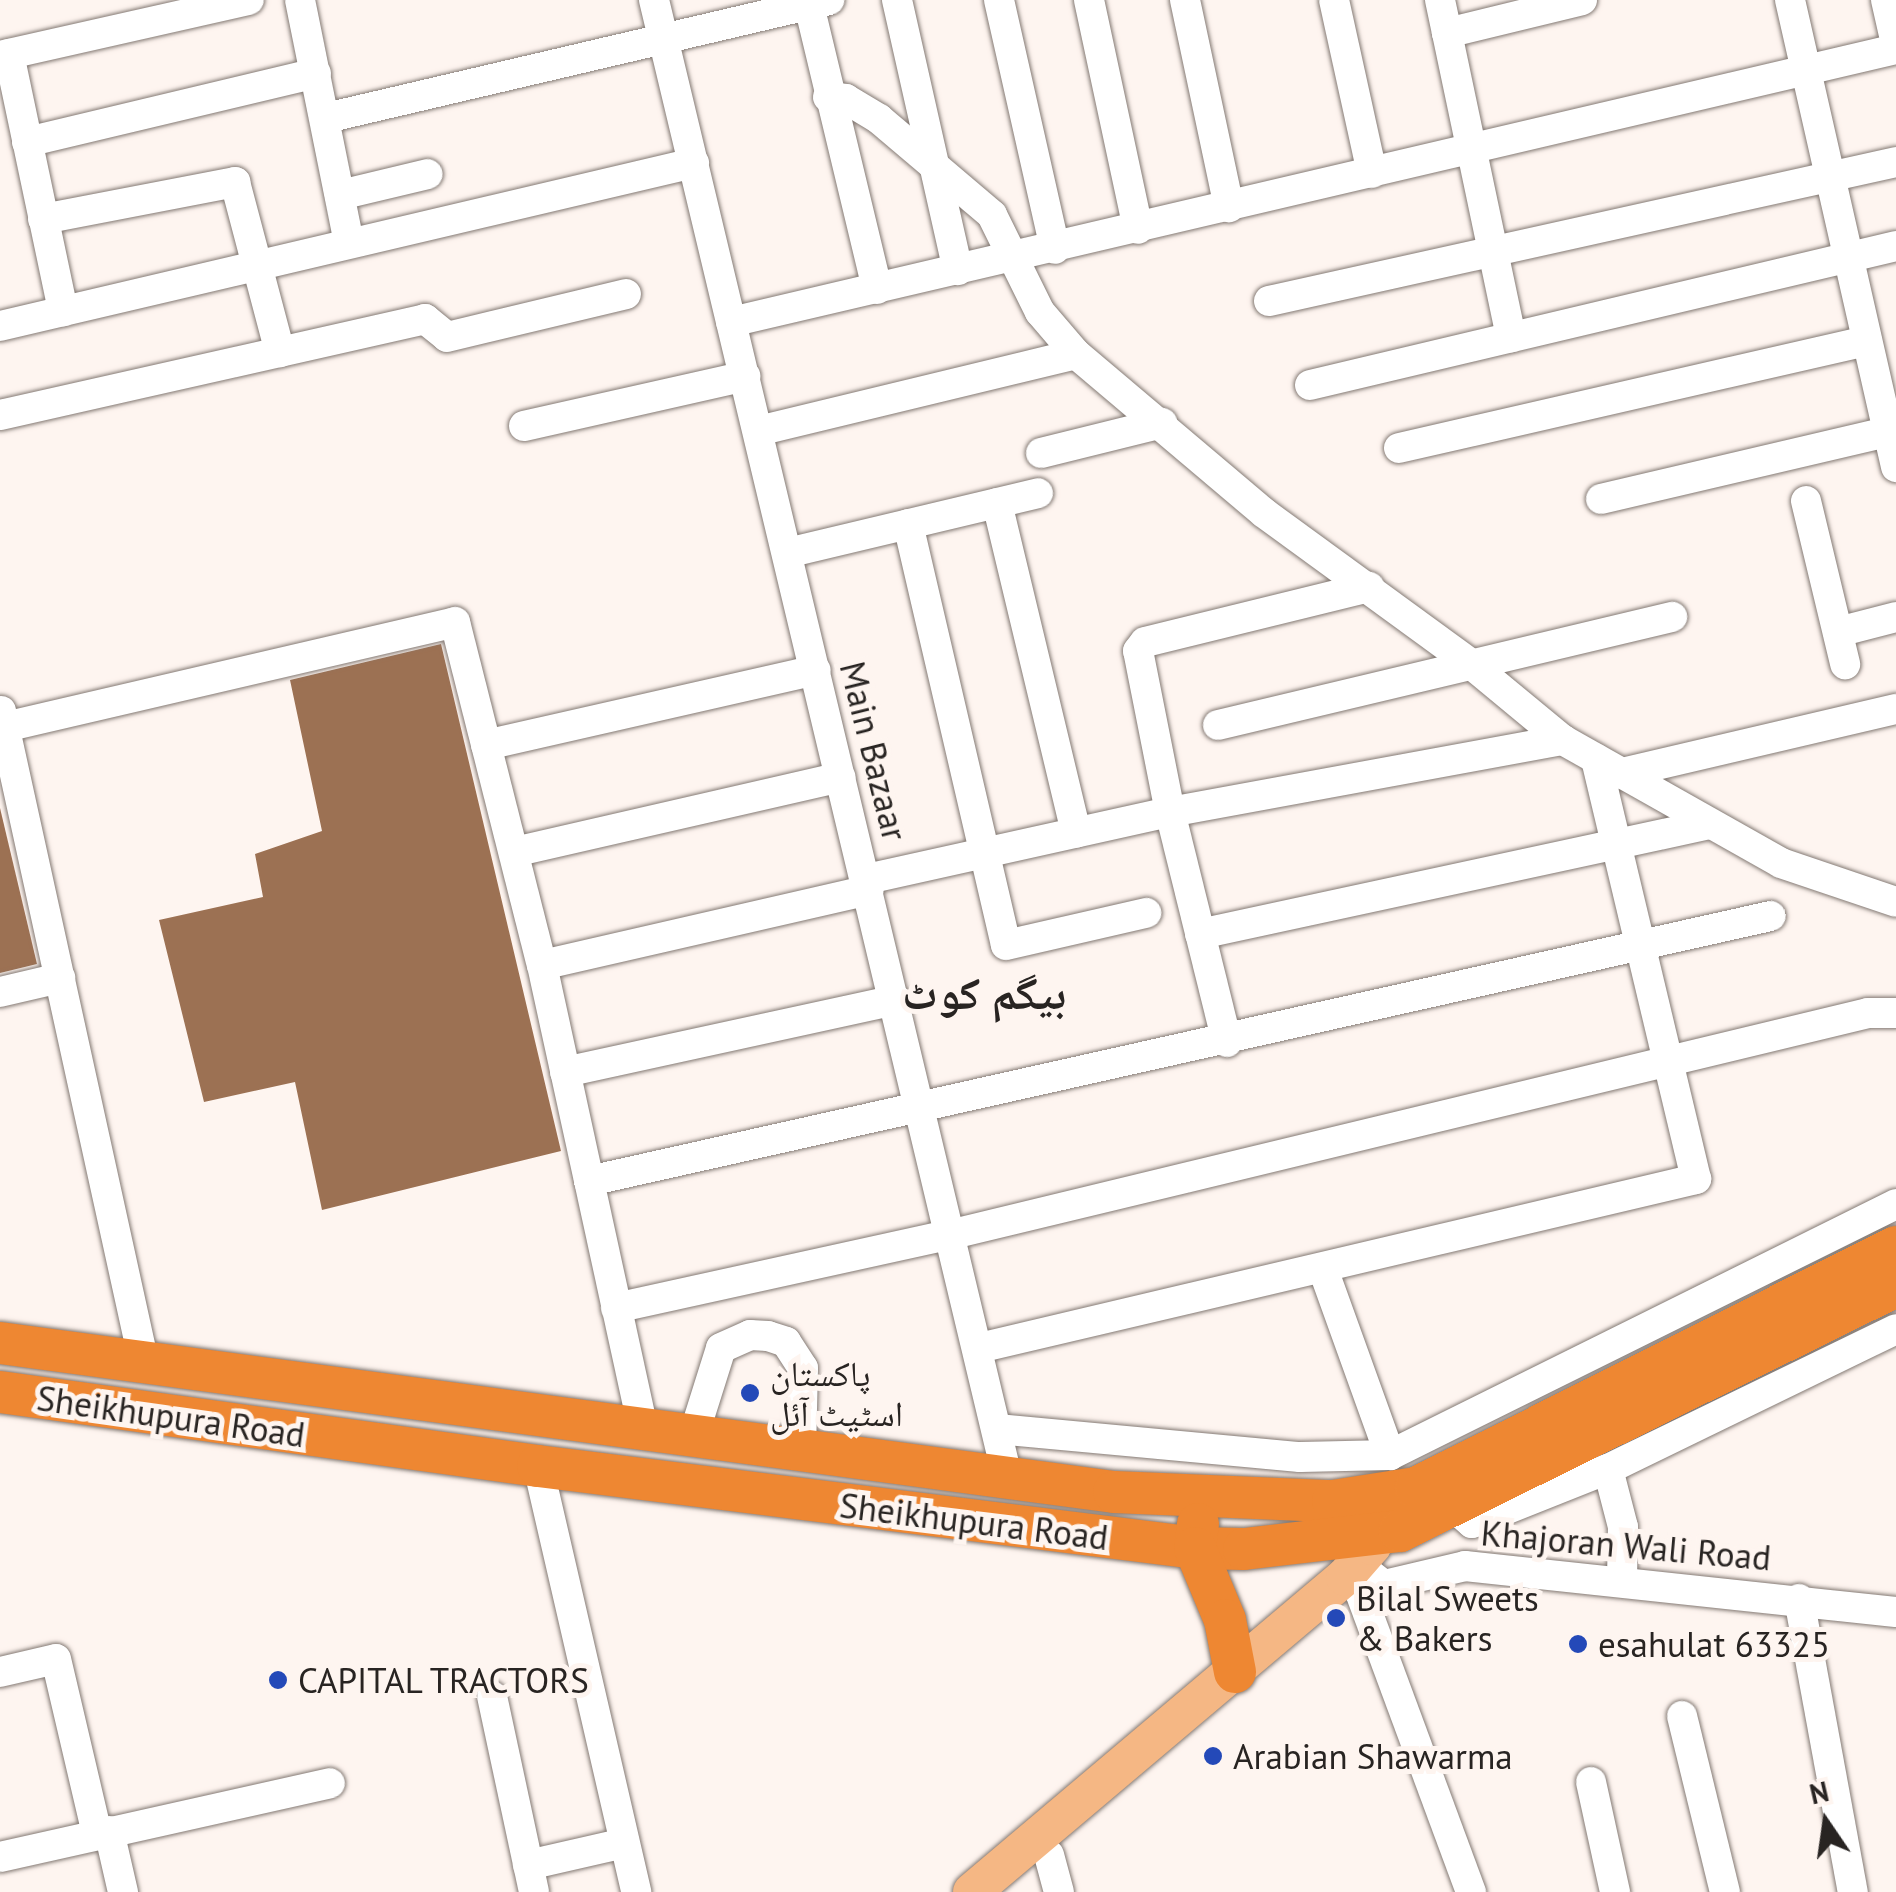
<!DOCTYPE html>
<meta charset="utf-8">
<style>
body{margin:0}
#map{position:relative;width:1896px;height:1892px;overflow:hidden;background:#fef5f0;font-family:"PT Sans","Noto Naskh Arabic",sans-serif}
div>[style]{position:absolute}
.building>*{inset:0;background:#9c7153}
.roads{filter:drop-shadow(0 0 2px #837973) drop-shadow(0 0 2px #837973)}
.minor>*{height:30px;margin:-15px;padding:0 15px;transform-origin:15px;border-radius:15px;background:#fff}
.major>*{height:38px;margin:-19px;padding:0 19px;transform-origin:19px;border-radius:19px;background:#f5b784}
.highway>*{height:42px;margin:-21px;padding:0 21px;transform-origin:21px;border-radius:21px;background:#ee8732}
.dots>*{width:28px;height:28px;translate:-50% -50%;box-sizing:border-box;border:5px solid #fef5f0;border-radius:50%}
span{translate:-50% -50%;white-space:nowrap;text-align:center;line-height:1.15;-webkit-text-stroke:10px #fef5f0;paint-order:stroke}
.street-label{font-size:35px;color:#282422}
.poi-label{font-size:35px;color:#282422}
.left{translate:0 -50%;text-align:left}
.district-label{font-size:45px;color:#282422;font-weight:700}
.north{position:absolute;left:1776px;top:1772px;width:100px;height:100px;-webkit-text-stroke:8px #fef5f0;paint-order:stroke;rotate:347deg;font-size:28px;font-weight:700;line-height:40px;text-align:center;color:#282422}
.north::after{content:'';display:block;margin:auto;width:35px;height:45px;background:#282422;clip-path:polygon(50% 0,100% 100%,50% 72%,0 100%)}
</style>
<div id="map">
<div class="building">
<div style="clip-path:polygon(441px 644px,561px 1151px,322px 1210px,295px 1082px,204px 1102px,159px 920px,263px 897px,255px 854px,322px 831px,290px 680px)"></div>
<div style="clip-path:polygon(0 808px,37px 964px,0 973px)"></div>
</div>
<div class="roads">
<div class="minor">
<div style="left:300px;top:0;width:248px;rotate:78.6deg"></div>
<div style="left:654px;top:0;width:1522px;rotate:76.55deg"></div>
<div style="left:897px;top:0;width:277px;rotate:77.3deg"></div>
<div style="left:999px;top:0;width:255px;rotate:77.3deg"></div>
<div style="left:1089px;top:0;width:234px;rotate:77.9deg"></div>
<div style="left:1185px;top:0;width:212px;rotate:78deg"></div>
<div style="left:1334px;top:0;width:177px;rotate:77.6deg"></div>
<div style="left:1440px;top:0;width:34px;rotate:78deg"></div>
<div style="left:1447px;top:33px;width:139px;rotate:-13.7deg"></div>
<div style="left:1790px;top:0;width:479px;rotate:77.2deg"></div>
<div style="left:1886px;top:0;width:45px;rotate:77.2deg"></div>
<div style="left:809px;top:5px;width:292px;rotate:76.5deg"></div>
<div style="left:1447px;top:33px;width:311px;rotate:78.1deg"></div>
<div style="left:9px;top:54px;width:263px;rotate:78.1deg"></div>
<div style="left:0;top:56px;width:255px;rotate:-12.7deg"></div>
<div style="left:828px;top:97px;width:18px;rotate:6deg"></div>
<div style="left:846px;top:99px;width:39px;rotate:31deg"></div>
<div style="left:879px;top:119px;width:148px;rotate:40.3deg"></div>
<div style="left:992px;top:215px;width:108px;rotate:63.7deg"></div>
<div style="left:1040px;top:312px;width:55px;rotate:49.4deg"></div>
<div style="left:1076px;top:354px;width:246px;rotate:40.2deg"></div>
<div style="left:1264px;top:513px;width:256px;rotate:36.1deg"></div>
<div style="left:1471px;top:664px;width:119px;rotate:39.6deg"></div>
<div style="left:1563px;top:740px;width:250px;rotate:29.4deg"></div>
<div style="left:1781px;top:863px;width:121px;rotate:18.7deg"></div>
<div style="left:326px;top:118px;width:517px;rotate:-13.2deg"></div>
<div style="left:27px;top:142px;width:297px;rotate:-13.4deg"></div>
<div style="left:340px;top:195px;width:90px;rotate:-13.4deg"></div>
<div style="left:43px;top:219px;width:196px;rotate:-10.9deg"></div>
<div style="left:235px;top:182px;width:176px;rotate:75.2deg"></div>
<div style="left:1269px;top:301px;width:642px;rotate:-12.5deg"></div>
<div style="left:731px;top:322px;width:1197px;rotate:-13.19deg"></div>
<div style="left:0;top:326px;width:713px;rotate:-13.22deg"></div>
<div style="left:1310px;top:385px;width:602px;rotate:-13.34deg"></div>
<div style="left:0;top:415px;width:436px;rotate:-12.7deg"></div>
<div style="left:425px;top:319px;width:28px;rotate:39deg"></div>
<div style="left:447px;top:337px;width:184px;rotate:-13.5deg"></div>
<div style="left:524px;top:426px;width:227px;rotate:-12.7deg"></div>
<div style="left:758px;top:431px;width:327px;rotate:-13.6deg"></div>
<div style="left:1399px;top:448px;width:480px;rotate:-12.9deg"></div>
<div style="left:1041px;top:453px;width:125px;rotate:-13.9deg"></div>
<div style="left:1601px;top:499px;width:303px;rotate:-13.2deg"></div>
<div style="left:1806px;top:501px;width:168px;rotate:76.5deg"></div>
<div style="left:997px;top:503px;width:339px;rotate:76.5deg"></div>
<div style="left:908px;top:524px;width:432px;rotate:76.9deg"></div>
<div style="left:1006px;top:945px;width:144px;rotate:-12.9deg"></div>
<div style="left:787px;top:553px;width:258px;rotate:-13.4deg"></div>
<div style="left:1838px;top:632px;width:60px;rotate:-14.5deg"></div>
<div style="left:1px;top:711px;width:667px;rotate:77.63deg"></div>
<div style="left:1218px;top:725px;width:467px;rotate:-13.4deg"></div>
<div style="left:5px;top:727px;width:462px;rotate:-13.1deg"></div>
<div style="left:455px;top:622px;width:354px;rotate:75.8deg"></div>
<div style="left:542px;top:965px;width:476px;rotate:77.7deg"></div>
<div style="left:486px;top:745px;width:338px;rotate:-12.8deg"></div>
<div style="left:1618px;top:774px;width:285px;rotate:-13.2deg"></div>
<div style="left:514px;top:852px;width:335px;rotate:-12.9deg"></div>
<div style="left:867px;top:879px;width:310px;rotate:-12.5deg"></div>
<div style="left:1170px;top:812px;width:400px;rotate:-10.4deg"></div>
<div style="left:1200px;top:934px;width:522px;rotate:-12.17deg"></div>
<div style="left:542px;top:965px;width:335px;rotate:-12.9deg"></div>
<div style="left:0;top:992px;width:62px;rotate:-13.1deg"></div>
<div style="left:1227px;top:1042px;width:237px;rotate:-103.9deg"></div>
<div style="left:1170px;top:812px;width:164px;rotate:-101.2deg"></div>
<div style="left:1138px;top:651px;width:11px;rotate:-52deg"></div>
<div style="left:1145px;top:642px;width:231px;rotate:-13.8deg"></div>
<div style="left:565px;top:1072px;width:339px;rotate:-12.3deg"></div>
<div style="left:589px;top:1181px;width:1211px;rotate:-12.64deg"></div>
<div style="left:1323px;top:1269px;width:198px;rotate:70.2deg"></div>
<div style="left:616px;top:1308px;width:345px;rotate:-12.4deg"></div>
<div style="left:953px;top:1234px;width:941px;rotate:-13.58deg"></div>
<div style="left:1868px;top:1013px;width:28px"></div>
<div style="left:979px;top:1348px;width:737px;rotate:-13.26deg"></div>
<div style="left:1696px;top:1179px;width:432px;rotate:-103.4deg"></div>
<div style="left:997px;top:1429px;width:304px;rotate:5.3deg"></div>
<div style="left:1300px;top:1457px;width:90px;rotate:-1.3deg"></div>
<div style="left:1390px;top:1455px;width:565px;rotate:-26.38deg"></div>
<div style="left:693px;top:1437px;width:93px;rotate:-72.5deg"></div>
<div style="left:721px;top:1348px;width:32px;rotate:-24deg"></div>
<div style="left:750px;top:1335px;width:18px;rotate:3deg"></div>
<div style="left:768px;top:1336px;width:19px;rotate:18deg"></div>
<div style="left:786px;top:1342px;width:31px;rotate:57deg"></div>
<div style="left:803px;top:1368px;width:83px;rotate:91.4deg"></div>
<div style="left:538px;top:1466px;width:437px;rotate:77deg"></div>
<div style="left:1608px;top:1469px;width:320px;rotate:-25.9deg"></div>
<div style="left:1454px;top:1507px;width:24px;rotate:42deg"></div>
<div style="left:1472px;top:1523px;width:146px;rotate:-21.7deg"></div>
<div style="left:1608px;top:1469px;width:60px;rotate:75.5deg"></div>
<div style="left:1623px;top:1527px;width:52px;rotate:91.1deg"></div>
<div style="left:1358px;top:1565px;width:33px;rotate:38deg"></div>
<div style="left:1384px;top:1585px;width:83px;rotate:-13.2deg"></div>
<div style="left:1465px;top:1566px;width:433px;rotate:6.1deg"></div>
<div style="left:1345px;top:1577px;width:21px;rotate:45deg"></div>
<div style="left:1360px;top:1592px;width:320px;rotate:69.7deg"></div>
<div style="left:1799px;top:1599px;width:298px;rotate:79.6deg"></div>
<div style="left:0;top:1672px;width:57px;rotate:-13.1deg"></div>
<div style="left:56px;top:1659px;width:180px;rotate:76.8deg"></div>
<div style="left:492px;top:1696px;width:200px;rotate:77.9deg"></div>
<div style="left:1682px;top:1716px;width:181px;rotate:76.3deg"></div>
<div style="left:1591px;top:1782px;width:113px;rotate:77.7deg"></div>
<div style="left:109px;top:1831px;width:63px;rotate:77.1deg"></div>
<div style="left:1049px;top:1855px;width:38px;rotate:75deg"></div>
<div style="left:0;top:1857px;width:338px;rotate:-12.6deg"></div>
<div style="left:528px;top:1865px;width:98px;rotate:-12.9deg"></div>
</div>
<div class="major">
<div style="left:972px;top:1892px;width:488px;rotate:-40.2deg"></div>
<div style="left:1345px;top:1577px;width:41px;rotate:-48.9deg"></div>
<div style="left:1372px;top:1546px;width:38px;rotate:-67deg"></div>
</div>
<div class="highway">
<div style="left:0;top:1343px;width:1124px;rotate:7.62deg"></div>
<div style="left:1114px;top:1492px;width:219px;rotate:2.4deg"></div>
<div style="left:1333px;top:1501px;width:84px;rotate:-8.9deg"></div>
<div style="left:1416px;top:1488px;width:537px;rotate:-26.66deg"></div>
<div style="left:0;top:1392px;width:543px;rotate:7.83deg"></div>
<div style="left:538px;top:1466px;width:662px;rotate:7.11deg"></div>
<div style="left:1195px;top:1548px;width:49px;rotate:1.2deg"></div>
<div style="left:1244px;top:1549px;width:157px;rotate:-6.6deg"></div>
<div style="left:1400px;top:1531px;width:553px;rotate:-26.29deg"></div>
<div style="left:1198px;top:1524px;width:24px;rotate:97deg"></div>
<div style="left:1195px;top:1548px;width:78px;rotate:67.4deg"></div>
<div style="left:1225px;top:1620px;width:53px;rotate:79.1deg"></div>
</div>
</div>
<div class="dots">
<div style="left:750px;top:1393px;background:#2449b8"></div>
<div style="left:1336px;top:1618px;background:#2449b8"></div>
<div style="left:1578px;top:1644px;background:#2449b8"></div>
<div style="left:278px;top:1680px;background:#2449b8"></div>
<div style="left:1213px;top:1756px;background:#2449b8"></div>
</div>
<div class="street-label">
<span style="left:874px;top:751px;rotate:76deg">Main Bazaar</span>
<span style="left:171px;top:1416px;rotate:8deg">Sheikhupura Road</span>
<span style="left:974px;top:1521px;rotate:7deg">Sheikhupura Road</span>
<span style="left:1626px;top:1545px;rotate:5deg">Khajoran Wali Road</span>
</div>
<div class="poi-label">
<span class="left" style="left:770px;top:1393px">پاکستان<br>اسٹیٹ آئل</span>
<span class="left" style="left:1356px;top:1618px">Bilal Sweets<br>&amp; Bakers</span>
<span class="left" style="left:1598px;top:1644px">esahulat 63325</span>
<span class="left" style="left:298px;top:1680px">CAPITAL TRACTORS</span>
<span class="left" style="left:1233px;top:1756px">Arabian Shawarma</span>
</div>
<div class="district-label">
<span style="left:984px;top:993px">بیگم کوٹ</span>
</div>
<div class="north">N</div>
</div>
